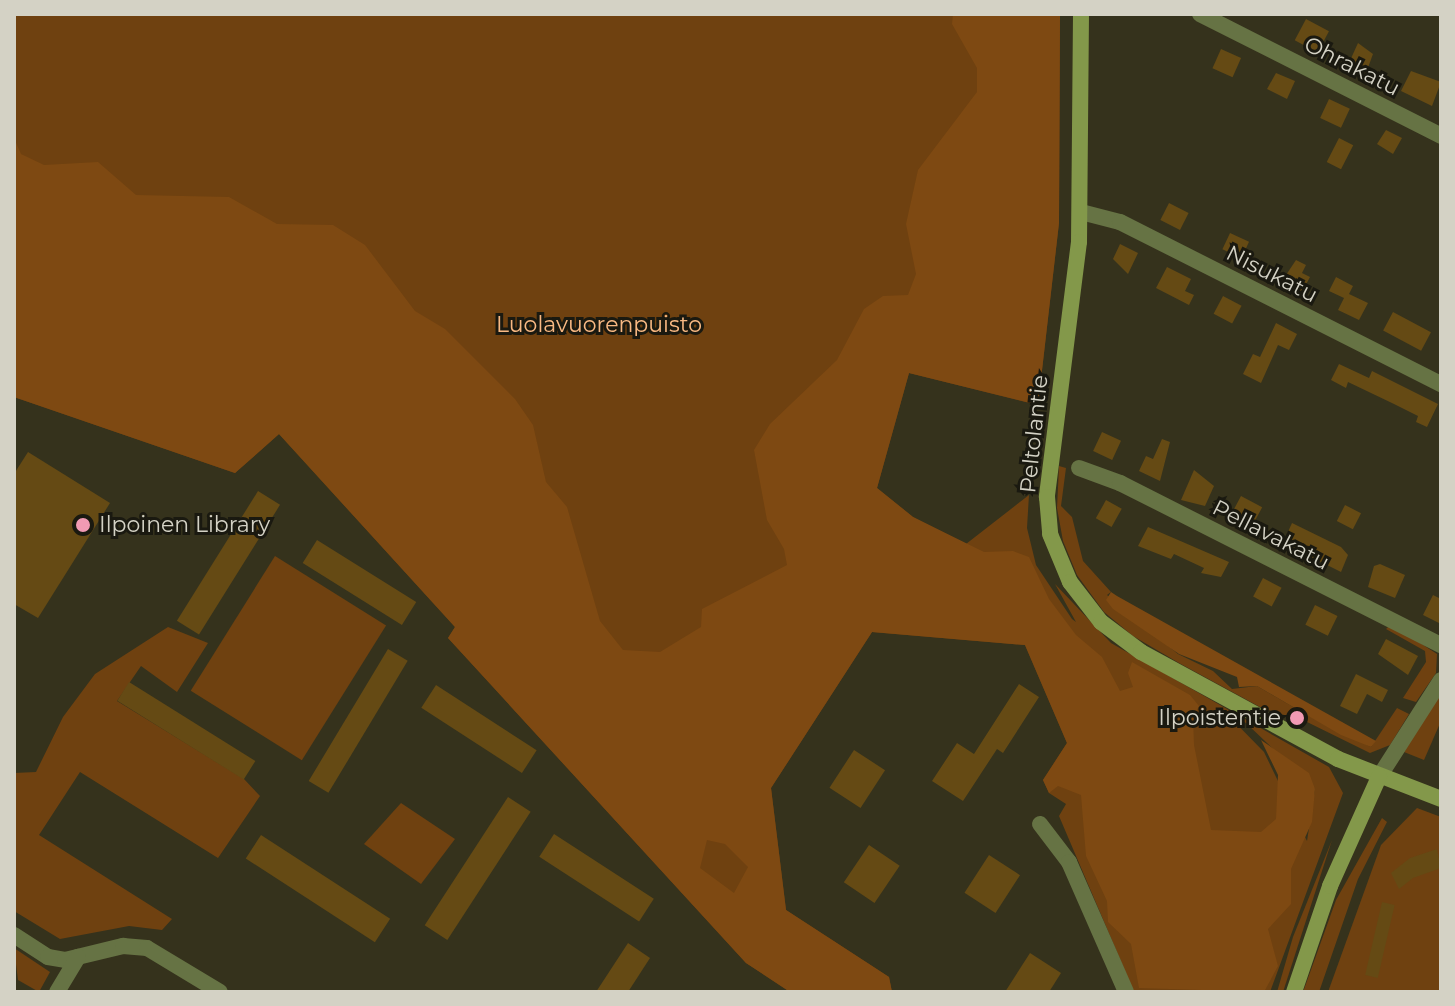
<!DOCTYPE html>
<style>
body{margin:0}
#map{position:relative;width:1455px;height:1006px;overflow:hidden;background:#35321c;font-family:Montserrat,sans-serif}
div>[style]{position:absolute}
.green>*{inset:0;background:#6f4110;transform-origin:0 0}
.forest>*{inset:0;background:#7e4912}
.building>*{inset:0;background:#654a14;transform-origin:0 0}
.street>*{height:16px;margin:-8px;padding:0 8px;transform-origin:8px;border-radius:8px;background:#667344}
.secondary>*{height:16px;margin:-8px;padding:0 8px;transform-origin:8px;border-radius:8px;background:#83984a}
.dots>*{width:22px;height:22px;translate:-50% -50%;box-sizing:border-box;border:4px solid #1a1910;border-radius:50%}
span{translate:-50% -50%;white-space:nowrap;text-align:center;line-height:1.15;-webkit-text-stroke:6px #1a1910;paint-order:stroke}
.street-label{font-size:22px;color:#d4d2c5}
.park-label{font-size:22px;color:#f9b983}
.poi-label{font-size:22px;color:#d4d2c5}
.left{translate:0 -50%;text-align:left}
.right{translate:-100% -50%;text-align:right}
.frame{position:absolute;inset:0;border:16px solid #d4d2c5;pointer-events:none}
</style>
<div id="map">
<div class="green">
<div style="clip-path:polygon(evenodd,14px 14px,1060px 14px,1059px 223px,1038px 405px,909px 373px,877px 488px,913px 517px,966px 544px,1029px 495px,1027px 528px,1036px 565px,1072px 619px,1076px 622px,1055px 584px,1111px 643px,1329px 767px,1343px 793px,1270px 992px,1134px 992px,1059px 816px,1066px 804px,1049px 793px,1043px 780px,1067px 743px,1025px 645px,872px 632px,771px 788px,786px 910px,889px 977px,892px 992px,790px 992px,746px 963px,448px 638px,455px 627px,279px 434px,235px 473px,14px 397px,14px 14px,1222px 709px,1246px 723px,1315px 789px,1307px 841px,1264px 752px,1222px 709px)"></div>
<div style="clip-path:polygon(1059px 466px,1066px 468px,1061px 506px,1072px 517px,1083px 561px,1111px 592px,1107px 595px,1178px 654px,1213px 671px,1232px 689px,1257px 686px,1295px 708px,1290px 717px,1260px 707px,1179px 663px,1133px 636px,1104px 612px,1077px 575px,1063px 541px,1057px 508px)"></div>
<div style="left:275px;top:556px;width:131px;height:159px;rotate:32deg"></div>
<div style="clip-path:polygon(1391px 624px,1437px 654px,1436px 673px,1416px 702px,1403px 698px,1426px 662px,1425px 651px,1386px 629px)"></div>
<div style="clip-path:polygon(168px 627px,208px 643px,177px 692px,141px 666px,117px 701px,244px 779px,260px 796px,218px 858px,80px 772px,39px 835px,172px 919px,162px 930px,129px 926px,60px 939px,14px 911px,14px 773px,36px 772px,63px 717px,95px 674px)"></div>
<div style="clip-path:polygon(1441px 692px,1441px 721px,1424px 760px,1404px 752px)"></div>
<div style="clip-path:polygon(1397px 708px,1409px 714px,1390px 745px,1370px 753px,1303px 720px,1306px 714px,1371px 747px)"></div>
<div style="clip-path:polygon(401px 803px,455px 839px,421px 884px,364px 844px)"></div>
<div style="clip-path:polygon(1417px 808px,1441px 817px,1441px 992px,1328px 992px,1381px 845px)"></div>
<div style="clip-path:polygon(1382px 818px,1387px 822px,1358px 879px,1319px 992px,1303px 992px,1336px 900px)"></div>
<div style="clip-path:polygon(1332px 840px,1283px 992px,1277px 992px,1293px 937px)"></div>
<div style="clip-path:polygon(14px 948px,50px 972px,39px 992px,18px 980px)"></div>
</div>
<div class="forest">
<div style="clip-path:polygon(evenodd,953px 14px,1060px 14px,1059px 223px,1038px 405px,909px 373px,877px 488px,913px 517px,984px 552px,1013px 551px,1029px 557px,1049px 599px,1076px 635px,1102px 657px,1120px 691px,1133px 687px,1128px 673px,1132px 662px,1190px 695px,1199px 706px,1193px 717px,1194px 745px,1211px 830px,1261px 832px,1276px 819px,1278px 775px,1261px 740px,1309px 773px,1315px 789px,1312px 822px,1291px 869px,1291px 904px,1268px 929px,1278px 966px,1264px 992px,1139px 988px,1131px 944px,1108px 922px,1107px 901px,1086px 856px,1081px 795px,1058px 786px,1049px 793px,1043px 780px,1067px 743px,1025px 645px,872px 632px,771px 788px,786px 910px,889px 977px,892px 992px,790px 992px,746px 963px,448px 638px,455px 627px,279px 434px,235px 473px,14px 397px,14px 138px,21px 154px,44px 165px,98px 162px,136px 195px,229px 197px,277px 224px,333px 225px,365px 245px,415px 311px,445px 329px,515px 399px,533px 425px,546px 482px,567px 507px,600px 621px,623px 650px,660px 652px,701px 627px,702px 609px,787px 565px,784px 549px,767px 520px,754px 450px,770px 424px,837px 360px,864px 309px,883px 296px,908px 295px,916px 274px,906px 224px,918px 170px,977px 92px,977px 68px,952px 24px,953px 14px,707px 840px,725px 844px,748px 867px,734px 893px,700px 868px,707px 840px)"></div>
<div style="clip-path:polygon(1111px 592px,1117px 596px,1376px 741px,1371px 747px,1341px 735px,1257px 686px,1239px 687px,1237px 677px,1179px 654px,1113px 609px,1106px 600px)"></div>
</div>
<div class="building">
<div style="left:1306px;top:19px;width:26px;height:24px;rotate:28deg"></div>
<div style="clip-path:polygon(1358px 43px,1373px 54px,1366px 73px,1348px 65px)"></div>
<div style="left:1221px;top:49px;width:22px;height:21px;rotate:24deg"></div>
<div style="clip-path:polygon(1411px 71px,1441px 82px,1432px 106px,1401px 91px)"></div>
<div style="clip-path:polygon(1276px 73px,1295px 81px,1287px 99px,1267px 89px)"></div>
<div style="left:1329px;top:99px;width:23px;height:21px;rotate:25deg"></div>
<div style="clip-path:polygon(1386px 130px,1402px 138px,1393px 154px,1377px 144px)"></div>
<div style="left:1339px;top:138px;width:16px;height:27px;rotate:27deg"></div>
<div style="left:1169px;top:203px;width:22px;height:19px;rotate:27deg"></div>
<div style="left:1230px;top:233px;width:21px;height:18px;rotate:25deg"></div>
<div style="clip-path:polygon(1120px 244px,1138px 253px,1128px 274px,1113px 259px)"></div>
<div style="clip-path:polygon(1296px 260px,1306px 265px,1302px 273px,1310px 277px,1302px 292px,1282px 281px)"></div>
<div style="clip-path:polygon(1167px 267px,1191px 279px,1185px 291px,1194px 295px,1189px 305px,1156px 288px)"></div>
<div style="clip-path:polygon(1336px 277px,1353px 286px,1349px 294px,1368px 303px,1359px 320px,1338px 310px,1344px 298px,1329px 291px)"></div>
<div style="left:1223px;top:296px;width:21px;height:20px;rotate:28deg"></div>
<div style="left:1393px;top:312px;width:43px;height:21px;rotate:28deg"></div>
<div style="clip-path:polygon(1276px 323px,1297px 334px,1289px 350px,1278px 345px,1261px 383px,1243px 374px,1253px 354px,1260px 357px)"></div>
<div style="clip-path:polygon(1339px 364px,1369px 378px,1372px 371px,1438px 404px,1427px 427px,1416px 422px,1418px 416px,1394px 404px,1348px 382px,1346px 388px,1331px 380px)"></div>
<div style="left:1102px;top:432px;width:21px;height:21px;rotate:25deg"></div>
<div style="clip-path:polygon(1162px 439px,1170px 442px,1160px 481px,1139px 471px,1146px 456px,1153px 459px)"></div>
<div style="clip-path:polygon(28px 452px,110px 503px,38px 618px,14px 604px,14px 474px)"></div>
<div style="clip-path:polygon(1194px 470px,1214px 486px,1205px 506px,1181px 500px)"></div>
<div style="left:258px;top:491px;width:26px;height:153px;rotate:32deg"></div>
<div style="left:1241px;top:496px;width:24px;height:23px;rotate:28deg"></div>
<div style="left:1106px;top:500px;width:18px;height:21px;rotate:29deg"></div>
<div style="left:1345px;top:505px;width:18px;height:18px;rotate:27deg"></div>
<div style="clip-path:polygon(1292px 523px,1341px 547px,1348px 555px,1341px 572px,1283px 543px)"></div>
<div style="clip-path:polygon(1148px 527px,1229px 562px,1221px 577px,1201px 573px,1204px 568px,1174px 554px,1171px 559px,1138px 546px)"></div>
<div style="left:317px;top:540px;width:117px;height:27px;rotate:32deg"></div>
<div style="clip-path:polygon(1380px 564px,1405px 575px,1395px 598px,1368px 587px,1374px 566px)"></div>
<div style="left:1263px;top:578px;width:21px;height:21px;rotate:28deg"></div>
<div style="clip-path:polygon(1433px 595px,1441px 599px,1441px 624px,1423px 615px)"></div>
<div style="left:1315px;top:605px;width:25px;height:22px;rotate:26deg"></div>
<div style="clip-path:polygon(1386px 639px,1418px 656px,1408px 675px,1378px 654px)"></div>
<div style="left:388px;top:649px;width:23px;height:154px;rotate:31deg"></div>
<div style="clip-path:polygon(1356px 674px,1388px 690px,1382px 702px,1367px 694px,1357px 714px,1340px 706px)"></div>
<div style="left:129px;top:682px;width:149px;height:22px;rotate:32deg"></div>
<div style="clip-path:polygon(1019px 684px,1039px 697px,1003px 753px,997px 749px,963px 801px,932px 781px,957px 743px,974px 754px)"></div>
<div style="left:436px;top:685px;width:120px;height:27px;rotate:33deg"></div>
<div style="left:854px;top:750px;width:37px;height:45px;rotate:33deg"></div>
<div style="left:508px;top:797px;width:27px;height:153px;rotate:33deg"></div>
<div style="left:554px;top:834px;width:119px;height:27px;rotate:33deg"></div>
<div style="left:261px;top:835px;width:154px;height:28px;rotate:33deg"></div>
<div style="left:869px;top:845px;width:37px;height:45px;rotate:34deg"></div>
<div style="clip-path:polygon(1437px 849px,1441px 868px,1413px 878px,1399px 889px,1391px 873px,1410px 858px)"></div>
<div style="left:989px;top:855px;width:37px;height:45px;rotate:33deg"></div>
<div style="left:1382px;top:902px;width:13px;height:75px;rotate:13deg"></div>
<div style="clip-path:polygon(628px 943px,650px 958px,628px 992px,596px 992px)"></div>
<div style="clip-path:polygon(1030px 953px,1061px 973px,1049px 992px,1005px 992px)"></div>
</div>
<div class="street">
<div style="left:1200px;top:14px;width:270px;rotate:26.8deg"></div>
<div style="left:1081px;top:212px;width:40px;rotate:14.4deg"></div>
<div style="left:1120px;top:222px;width:360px;rotate:26.8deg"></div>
<div style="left:1079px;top:468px;width:44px;rotate:20.1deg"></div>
<div style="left:1120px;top:483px;width:360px;rotate:26.8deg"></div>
<div style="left:1379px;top:777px;width:115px;rotate:-57.4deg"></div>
<div style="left:1040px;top:824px;width:48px;rotate:52.7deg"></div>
<div style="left:1069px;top:862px;width:142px;rotate:66.3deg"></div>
<div style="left:14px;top:935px;width:40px;rotate:32.9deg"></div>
<div style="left:48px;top:957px;width:17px;rotate:10deg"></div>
<div style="left:65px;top:960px;width:60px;rotate:-13.6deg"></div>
<div style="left:123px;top:946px;width:24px;rotate:5deg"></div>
<div style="left:147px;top:948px;width:85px;rotate:31.1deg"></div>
<div style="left:57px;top:992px;width:41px;rotate:-59deg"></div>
</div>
<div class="secondary">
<div style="left:1081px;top:14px;width:228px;rotate:90.5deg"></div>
<div style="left:1079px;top:242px;width:257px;rotate:97.2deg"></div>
<div style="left:1047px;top:497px;width:37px;rotate:85deg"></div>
<div style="left:1050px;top:534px;width:52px;rotate:67.4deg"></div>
<div style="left:1070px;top:582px;width:51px;rotate:52.2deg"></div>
<div style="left:1101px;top:622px;width:50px;rotate:36.9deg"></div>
<div style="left:1141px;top:652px;width:224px;rotate:28.5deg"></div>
<div style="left:1338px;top:759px;width:110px;rotate:21.2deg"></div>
<div style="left:1294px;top:992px;width:112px;rotate:-71.2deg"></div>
<div style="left:1330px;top:886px;width:120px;rotate:-65.8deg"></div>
</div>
<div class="dots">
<div style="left:83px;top:525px;background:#f19ab4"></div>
<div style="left:1297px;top:718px;background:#f19ab4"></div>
</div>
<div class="street-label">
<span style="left:1352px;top:66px;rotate:27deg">Ohrakatu</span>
<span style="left:1272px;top:274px;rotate:27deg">Nisukatu</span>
<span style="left:1034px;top:434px;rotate:-84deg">Peltolantie</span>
<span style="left:1271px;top:535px;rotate:27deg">Pellavakatu</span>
</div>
<div class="park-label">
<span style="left:599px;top:325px">Luolavuorenpuisto</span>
</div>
<div class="poi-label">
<span class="left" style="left:99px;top:525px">Ilpoinen Library</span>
<span class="right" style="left:1281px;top:718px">Ilpoistentie</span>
</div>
<div class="frame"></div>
</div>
